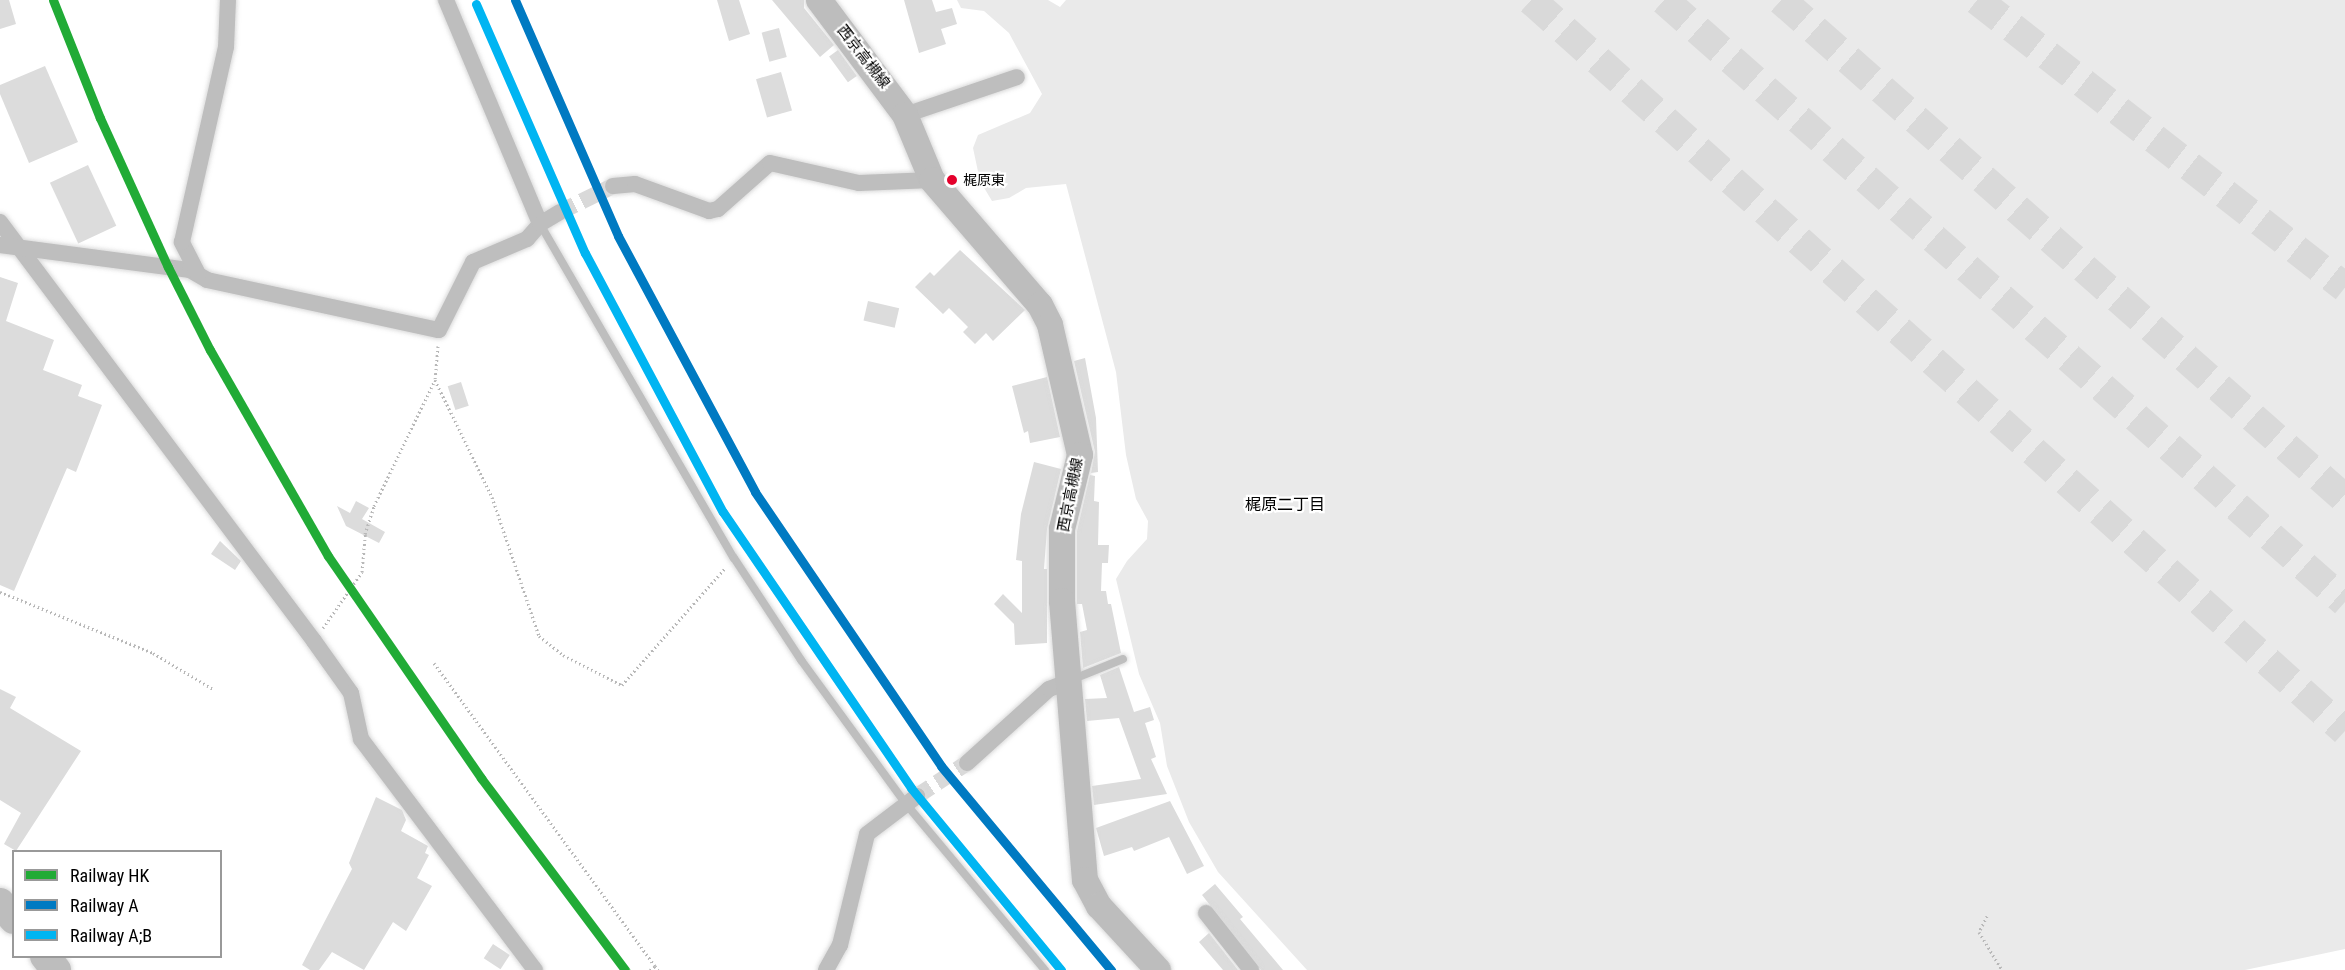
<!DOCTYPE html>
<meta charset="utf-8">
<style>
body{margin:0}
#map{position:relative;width:2345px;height:970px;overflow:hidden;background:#fff;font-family:"Roboto Condensed","Noto Sans JP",sans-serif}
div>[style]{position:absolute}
.green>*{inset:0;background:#eaeaea}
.building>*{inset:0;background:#dcdcdc;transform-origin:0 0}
.street-tunnel>*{height:16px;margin-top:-8px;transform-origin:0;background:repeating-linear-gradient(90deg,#d9d9d9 0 16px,transparent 0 24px)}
.highway-tunnel>*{height:30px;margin-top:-15px;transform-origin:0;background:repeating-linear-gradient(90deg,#d9d9d9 0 30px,transparent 0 45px)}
.path>*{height:3px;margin-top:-1.5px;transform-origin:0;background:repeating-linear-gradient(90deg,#b8b8b8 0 1.5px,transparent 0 4.5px)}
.roads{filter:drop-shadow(0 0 2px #dbdbdb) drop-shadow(0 0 2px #dbdbdb)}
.lane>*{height:8px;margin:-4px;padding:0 4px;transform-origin:4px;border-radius:4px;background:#bebebe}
.street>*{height:16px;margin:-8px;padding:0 8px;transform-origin:8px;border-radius:8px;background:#bebebe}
.primary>*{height:26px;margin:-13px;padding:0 13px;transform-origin:13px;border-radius:13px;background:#bdbdbd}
.highway>*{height:30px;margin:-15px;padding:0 15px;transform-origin:15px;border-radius:15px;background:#bdbdbd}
.rail-1>*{height:9px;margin:-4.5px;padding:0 4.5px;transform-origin:4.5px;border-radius:4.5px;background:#21ab36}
.rail-2>*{height:9px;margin:-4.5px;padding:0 4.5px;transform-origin:4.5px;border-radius:4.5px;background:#007ac2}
.rail-3>*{height:9px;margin:-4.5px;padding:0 4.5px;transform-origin:4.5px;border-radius:4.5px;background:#00b5f2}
.dots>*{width:16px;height:16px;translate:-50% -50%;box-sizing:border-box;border:3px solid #fff;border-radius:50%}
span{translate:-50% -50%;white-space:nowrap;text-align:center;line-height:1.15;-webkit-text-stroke:4.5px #fff;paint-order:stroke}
.bus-label{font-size:14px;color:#000}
.left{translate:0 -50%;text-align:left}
.street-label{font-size:15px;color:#000}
.neighbourhood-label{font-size:16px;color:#000}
.legend{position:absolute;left:12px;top:850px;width:210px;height:108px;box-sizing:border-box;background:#fff;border:2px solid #999;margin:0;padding:8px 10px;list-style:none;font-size:18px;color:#000}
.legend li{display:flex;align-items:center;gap:12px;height:30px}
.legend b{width:30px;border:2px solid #999}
</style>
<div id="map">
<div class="green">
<div style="clip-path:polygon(957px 0,1048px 0,1060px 7px,1066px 0,2345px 0,2345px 949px,2245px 970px,1307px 970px,1218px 872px,1189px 822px,1167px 766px,1160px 723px,1139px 674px,1116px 579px,1127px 561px,1147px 539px,1148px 521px,1136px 499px,1126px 455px,1116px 372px,1066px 184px,1026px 188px,1009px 198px,992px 201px,980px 181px,973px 148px,978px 135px,1030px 113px,1042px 94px,1009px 33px,984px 11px,961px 8px)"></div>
</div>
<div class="building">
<div style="clip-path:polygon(0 0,9px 0,16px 24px,0 29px)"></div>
<div style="clip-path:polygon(717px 0,739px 0,750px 34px,729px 41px)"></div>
<div style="clip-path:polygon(772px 0,804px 0,804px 8px,834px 45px,820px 57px)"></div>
<div style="clip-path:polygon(904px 0,932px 0,936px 12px,952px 8px,957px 24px,941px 29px,946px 44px,919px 53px)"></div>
<div style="left:779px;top:28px;width:30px;height:18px;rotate:75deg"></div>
<div style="left:838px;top:50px;width:32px;height:11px;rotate:54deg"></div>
<div style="clip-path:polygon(45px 66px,78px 142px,29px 163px,0 94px,0 85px)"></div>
<div style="left:781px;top:72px;width:40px;height:26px;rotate:74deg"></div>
<div style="left:88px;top:165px;width:67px;height:42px;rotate:65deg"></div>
<div style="clip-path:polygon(960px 250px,1025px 310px,993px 341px,986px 333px,975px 344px,963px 332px,968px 327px,949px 308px,943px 314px,915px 287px,930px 272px,934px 276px)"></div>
<div style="clip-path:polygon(0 277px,18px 283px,6px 321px,54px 340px,43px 370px,82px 385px,78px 396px,102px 405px,76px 472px,67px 468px,14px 591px,0 585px)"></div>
<div style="left:868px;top:301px;width:32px;height:20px;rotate:13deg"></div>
<div style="clip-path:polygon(1085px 358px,1096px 418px,1098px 472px,1091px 473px,1095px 452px,1074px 361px)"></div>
<div style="clip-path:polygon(1047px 377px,1060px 437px,1030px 443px,1028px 431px,1024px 433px,1012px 386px)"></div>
<div style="left:461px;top:382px;width:25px;height:14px;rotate:72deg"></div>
<div style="clip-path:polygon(1034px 462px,1061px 469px,1047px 529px,1044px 569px,1047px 569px,1047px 643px,1015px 645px,1014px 624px,994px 604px,1003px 594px,1022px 613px,1022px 561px,1016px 560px,1021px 514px)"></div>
<div style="clip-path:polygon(1090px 475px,1095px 476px,1094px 501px,1099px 502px,1098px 545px,1109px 545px,1108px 563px,1102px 563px,1101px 591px,1106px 591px,1108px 604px,1111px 604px,1121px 653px,1083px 668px,1080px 632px,1087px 630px,1082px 604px,1077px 604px,1077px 531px)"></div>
<div style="clip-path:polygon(356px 501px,369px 508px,362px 519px,385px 532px,379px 543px,346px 526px,337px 506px,350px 513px)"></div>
<div style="clip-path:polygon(220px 541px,241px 561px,235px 570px,211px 554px)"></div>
<div style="clip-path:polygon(1119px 667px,1134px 712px,1150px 707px,1154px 720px,1145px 723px,1156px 757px,1151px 759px,1167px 794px,1094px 805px,1092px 786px,1141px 779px,1119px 718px,1087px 721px,1085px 699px,1107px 698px,1100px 675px)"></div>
<div style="clip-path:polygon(0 689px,16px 697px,10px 708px,81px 751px,16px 851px,4px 844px,21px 813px,0 800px)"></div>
<div style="clip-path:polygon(376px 797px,402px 810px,406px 820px,401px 831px,428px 846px,425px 853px,429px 855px,417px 878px,432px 886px,406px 931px,393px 922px,364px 970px,332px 952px,319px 970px,310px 970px,302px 965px,352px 869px,349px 863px)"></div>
<div style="clip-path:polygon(1170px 801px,1204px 866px,1187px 874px,1169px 837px,1134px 851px,1132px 847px,1104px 856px,1096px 828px)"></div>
<div style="clip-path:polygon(1215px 884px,1243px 917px,1240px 919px,1283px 970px,1261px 970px,1202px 895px)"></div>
<div style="clip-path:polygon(1209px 933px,1238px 970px,1223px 970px,1199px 942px)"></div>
<div style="left:493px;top:944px;width:20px;height:17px;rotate:33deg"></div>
</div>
<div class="street-tunnel">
<div style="left:560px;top:212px;width:59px;rotate:-26.1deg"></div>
<div style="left:917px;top:796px;width:60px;rotate:-33.4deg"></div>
</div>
<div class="highway-tunnel">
<div style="left:1531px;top:0;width:1094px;rotate:41.92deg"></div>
<div style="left:1664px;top:0;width:909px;rotate:41.48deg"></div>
<div style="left:1781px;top:0;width:753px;rotate:41.5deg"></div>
<div style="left:1977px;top:0;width:467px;rotate:38deg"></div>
</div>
<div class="path">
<div style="left:438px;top:346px;width:34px;rotate:95deg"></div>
<div style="left:435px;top:380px;width:130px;rotate:64deg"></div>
<div style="left:492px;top:497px;width:147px;rotate:71.3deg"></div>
<div style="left:539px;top:636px;width:31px;rotate:38deg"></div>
<div style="left:563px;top:655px;width:66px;rotate:27deg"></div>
<div style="left:622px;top:685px;width:156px;rotate:-48.6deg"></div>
<div style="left:0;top:592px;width:165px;rotate:21.7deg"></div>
<div style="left:153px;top:653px;width:70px;rotate:31deg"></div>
<div style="left:323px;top:628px;width:68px;rotate:-55.1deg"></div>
<div style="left:362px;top:572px;width:38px;rotate:-85deg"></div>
<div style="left:365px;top:534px;width:29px;rotate:-72deg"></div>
<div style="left:374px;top:506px;width:140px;rotate:-64.2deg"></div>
<div style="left:434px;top:663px;width:375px;rotate:53.9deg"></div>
<div style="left:1987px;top:916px;width:18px;rotate:117deg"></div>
<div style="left:1979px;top:932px;width:44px;rotate:58.8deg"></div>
<div style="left:650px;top:970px;width:6px;rotate:-39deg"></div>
<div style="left:655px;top:966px;width:5px;rotate:53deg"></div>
</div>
<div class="roads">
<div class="lane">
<div style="left:540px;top:224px;width:386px;rotate:59.9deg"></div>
<div style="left:734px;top:558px;width:122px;rotate:56.7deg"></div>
<div style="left:801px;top:660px;width:178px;rotate:53.9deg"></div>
<div style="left:906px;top:804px;width:217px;rotate:50.1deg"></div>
<div style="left:1071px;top:680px;width:56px;rotate:-22deg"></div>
</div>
<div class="street">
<div style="left:446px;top:0;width:243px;rotate:67.2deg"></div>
<div style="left:905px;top:115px;width:118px;rotate:-18.7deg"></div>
<div style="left:613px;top:186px;width:22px;rotate:-5deg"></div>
<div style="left:635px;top:184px;width:79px;rotate:20deg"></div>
<div style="left:709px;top:211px;width:9px;rotate:-13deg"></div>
<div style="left:718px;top:209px;width:69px;rotate:-41.5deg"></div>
<div style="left:770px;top:163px;width:91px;rotate:12.7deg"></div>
<div style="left:859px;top:183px;width:73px;rotate:-2.4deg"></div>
<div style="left:0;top:222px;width:524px;rotate:53.15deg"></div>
<div style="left:314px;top:641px;width:64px;rotate:54.6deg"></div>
<div style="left:351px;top:693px;width:47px;rotate:77.7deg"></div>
<div style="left:361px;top:739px;width:289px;rotate:53deg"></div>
<div style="left:0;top:245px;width:192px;rotate:7.5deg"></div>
<div style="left:190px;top:270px;width:20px;rotate:30deg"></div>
<div style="left:207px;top:280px;width:237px;rotate:12.2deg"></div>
<div style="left:439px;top:330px;width:76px;rotate:-63.4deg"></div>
<div style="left:473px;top:262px;width:59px;rotate:-23.1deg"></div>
<div style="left:527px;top:239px;width:20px;rotate:-49deg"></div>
<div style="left:540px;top:224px;width:23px;rotate:-31deg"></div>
<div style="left:198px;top:274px;width:36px;rotate:-117deg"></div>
<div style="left:182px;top:242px;width:200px;rotate:-77.3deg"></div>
<div style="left:226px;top:47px;width:47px;rotate:-87.6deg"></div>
<div style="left:967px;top:763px;width:110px;rotate:-42.1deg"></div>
<div style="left:1049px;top:689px;width:19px;rotate:-21deg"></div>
<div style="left:1206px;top:913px;width:73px;rotate:51.7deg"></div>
<div style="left:826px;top:970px;width:29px;rotate:-61deg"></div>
<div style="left:840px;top:945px;width:114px;rotate:-76.3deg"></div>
<div style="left:867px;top:834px;width:63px;rotate:-37.2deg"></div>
</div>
<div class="primary">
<div style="left:819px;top:0;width:144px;rotate:53.2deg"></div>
<div style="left:905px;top:115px;width:70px;rotate:67.4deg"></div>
<div style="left:932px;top:180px;width:165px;rotate:49.2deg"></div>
<div style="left:1040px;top:305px;width:22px;rotate:63deg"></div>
<div style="left:1050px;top:325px;width:133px;rotate:77deg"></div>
<div style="left:1080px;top:455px;width:76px;rotate:103.7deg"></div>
<div style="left:1062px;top:529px;width:72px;rotate:90deg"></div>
<div style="left:1062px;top:601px;width:280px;rotate:85.3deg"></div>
<div style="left:1085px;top:880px;width:30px;rotate:62deg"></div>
<div style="left:1099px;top:906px;width:87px;rotate:47.3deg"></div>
</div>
<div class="highway">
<div style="left:0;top:903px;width:21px;rotate:49deg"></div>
<div style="left:45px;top:956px;width:18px;rotate:52deg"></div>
</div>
</div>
<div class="rail-1">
<div style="left:53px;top:0;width:127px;rotate:68.3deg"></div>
<div style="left:100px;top:118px;width:164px;rotate:65.5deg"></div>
<div style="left:168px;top:267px;width:93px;rotate:63.2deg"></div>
<div style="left:210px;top:350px;width:237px;rotate:60.2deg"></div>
<div style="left:328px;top:556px;width:270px;rotate:55.4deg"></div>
<div style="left:481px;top:778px;width:240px;rotate:53.1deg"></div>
</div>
<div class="rail-2">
<div style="left:515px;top:0;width:257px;rotate:66.4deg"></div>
<div style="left:618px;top:236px;width:290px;rotate:61.8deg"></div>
<div style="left:755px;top:492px;width:331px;rotate:55.8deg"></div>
<div style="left:941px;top:766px;width:266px;rotate:50.2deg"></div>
</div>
<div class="rail-3">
<div style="left:476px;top:4px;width:272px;rotate:66.4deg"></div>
<div style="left:585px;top:253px;width:293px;rotate:62deg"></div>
<div style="left:723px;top:512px;width:334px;rotate:55.7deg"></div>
<div style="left:911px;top:788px;width:236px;rotate:50.5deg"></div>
</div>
<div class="dots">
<div style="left:952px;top:180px;background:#e4002b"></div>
</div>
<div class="bus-label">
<span class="left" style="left:963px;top:180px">梶原東</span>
</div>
<div class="street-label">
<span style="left:863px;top:57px;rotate:52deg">西京高槻線</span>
<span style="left:1071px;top:495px;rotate:-79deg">西京高槻線</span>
</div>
<div class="neighbourhood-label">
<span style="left:1285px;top:505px">梶原二丁目</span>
</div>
<ul class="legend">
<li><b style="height:8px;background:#21ab36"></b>Railway HK</li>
<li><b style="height:8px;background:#007ac2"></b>Railway A</li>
<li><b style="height:8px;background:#00b5f2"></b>Railway A;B</li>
</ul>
</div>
